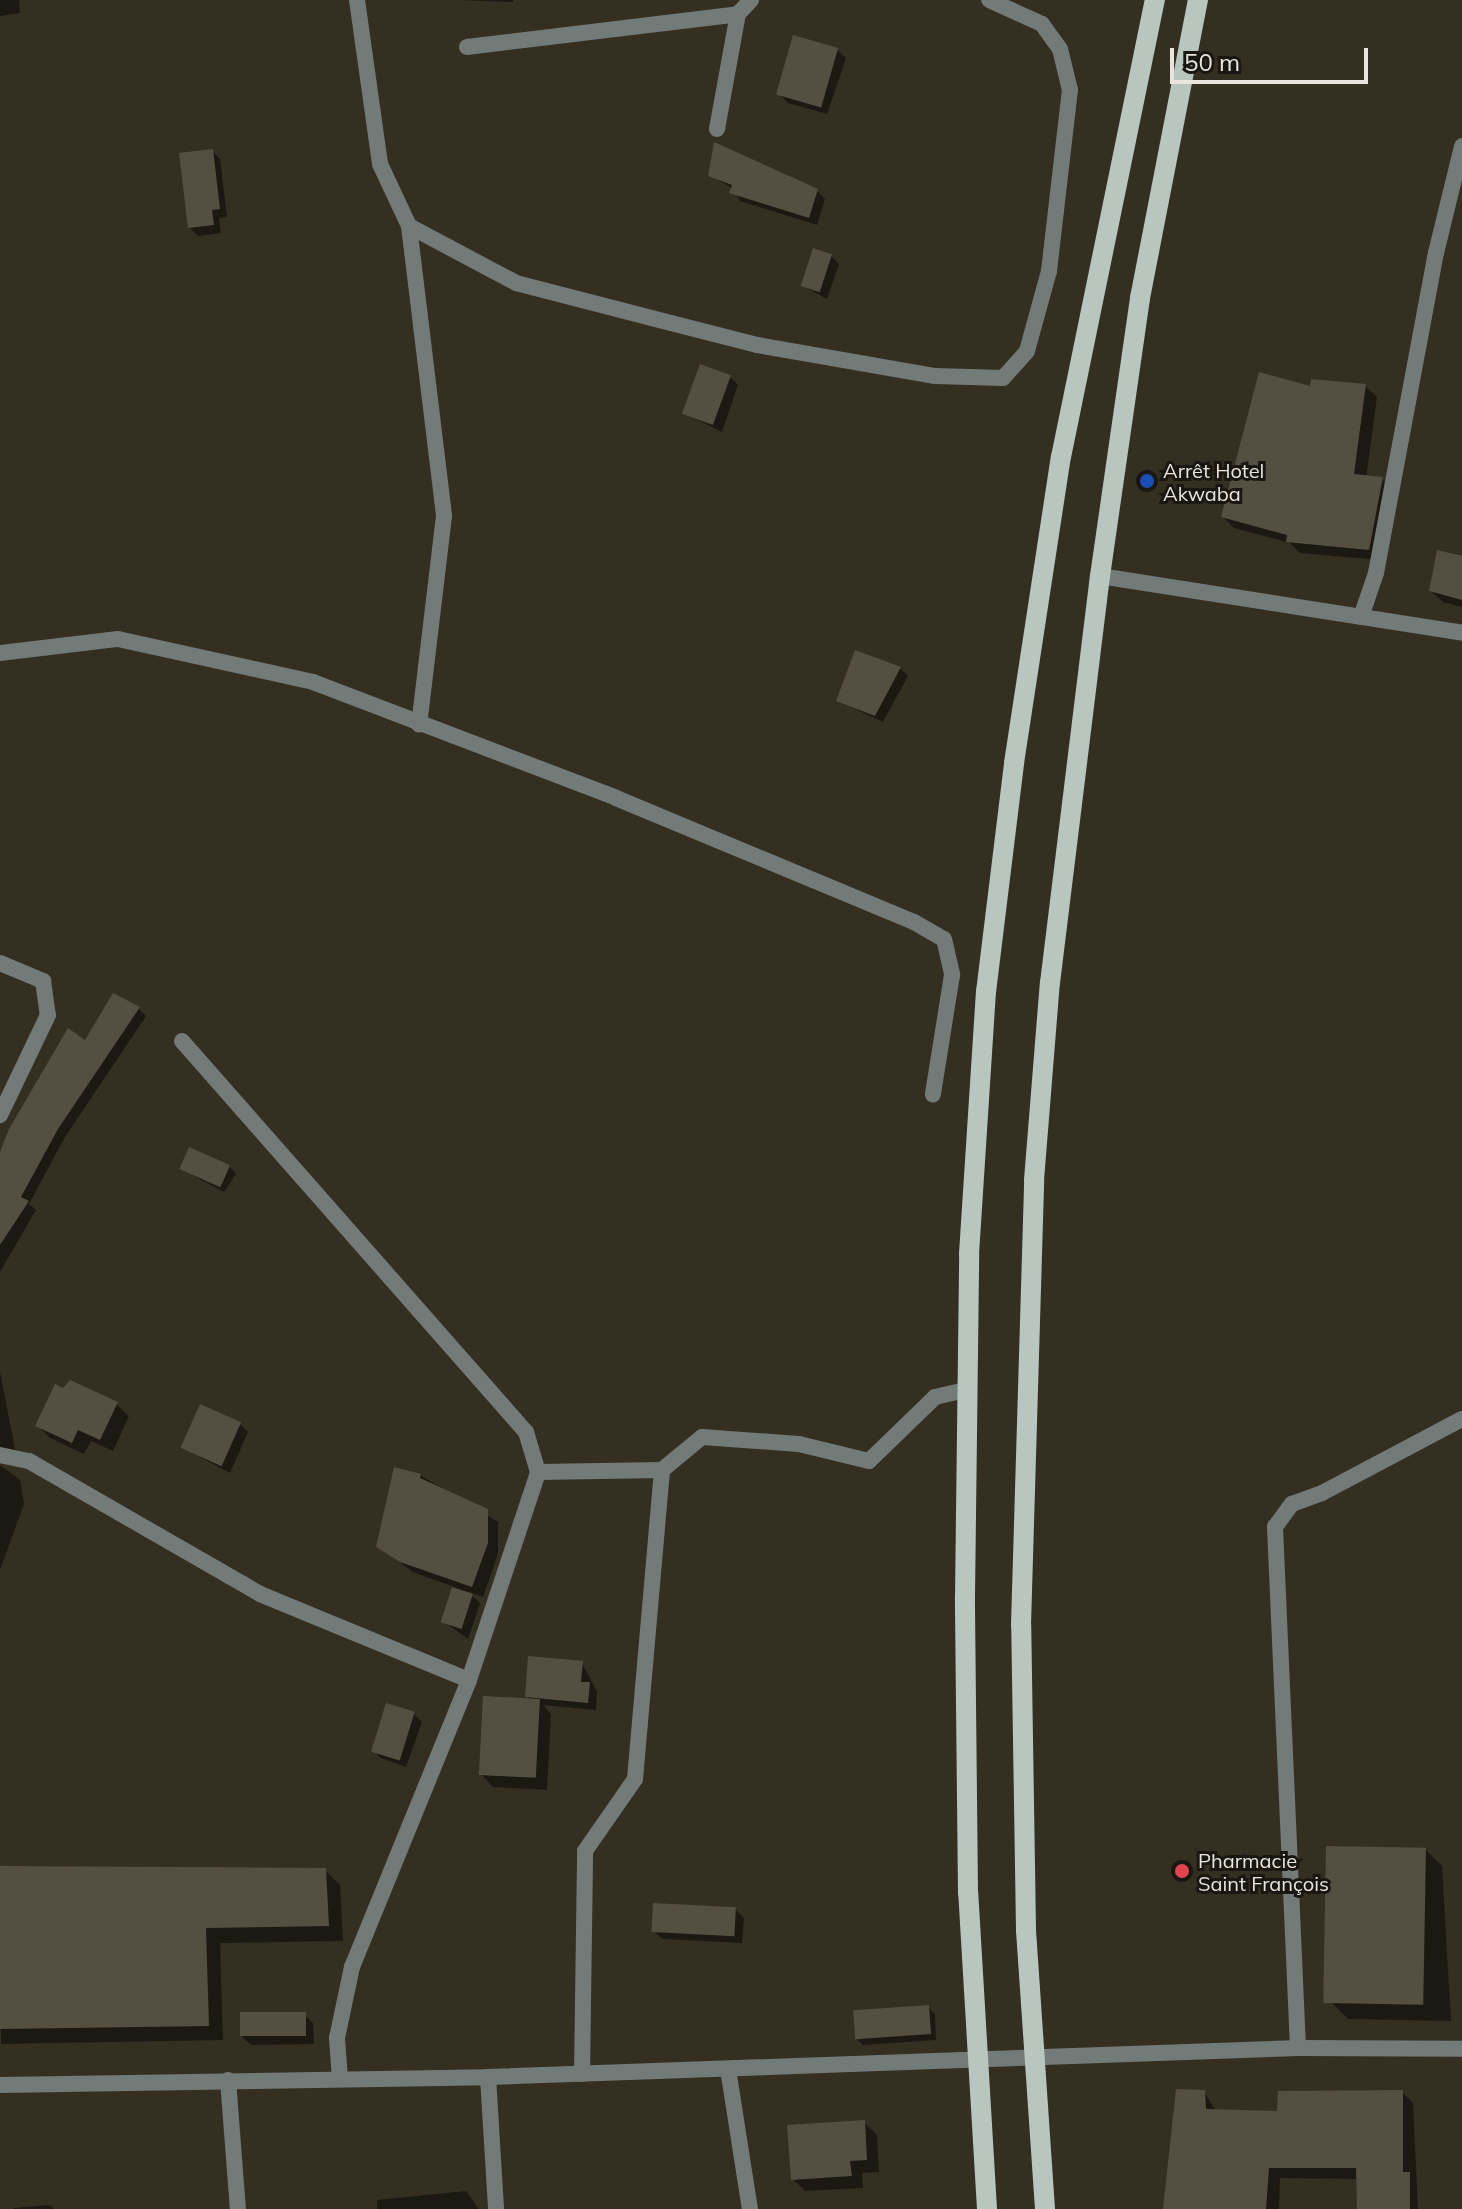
<!DOCTYPE html>
<meta charset="utf-8">
<style>
body{margin:0}
#map{position:relative;width:1462px;height:2209px;overflow:hidden;background:#352f22;font-family:Mulish,sans-serif}
div>[style]{position:absolute}
.shadow>*{inset:0;background:#0007}
.building>*{inset:0;background:#554f41;transform-origin:0 0}
.minor>*{height:16px;margin:-8px;padding:0 8px;transform-origin:8px;border-radius:8px;background:#737b78}
.primary>*{height:20px;margin:-10px;padding:0 10px;transform-origin:10px;border-radius:10px;background:#b7c7c0}
.dots>*{width:22px;height:22px;translate:-50% -50%;box-sizing:border-box;border:4px solid #1a1712;border-radius:50%}
span{translate:-50% -50%;white-space:nowrap;text-align:center;line-height:1.15;-webkit-text-stroke:6px #1a1712;paint-order:stroke}
.poi-label{font-size:20px;color:#e9e5dd}
.left{translate:0 -50%;text-align:left}
.scale{position:absolute;left:1170px;top:48px;width:198px;height:36px;box-sizing:border-box;border:4px solid #e9e5dd;border-top:0;padding-left:10px;font-size:24px;line-height:28px;white-space:nowrap;color:#e9e5dd;-webkit-text-stroke:6px #1a1712;paint-order:stroke}
</style>
<div id="map">
<div class="shadow">
<div style="clip-path:polygon(0 0,19px 0,20px 13px,0 16px)"></div>
<div style="clip-path:polygon(513px 0,513px 2px,457px 0)"></div>
<div style="clip-path:polygon(795px 38px,837px 50px,846px 58px,827px 114px,788px 103px,780px 95px)"></div>
<div style="clip-path:polygon(212px 151px,220px 159px,227px 217px,219px 218px,221px 233px,198px 236px,190px 228px)"></div>
<div style="clip-path:polygon(710px 175px,817px 191px,825px 199px,817px 225px,740px 201px,733px 189px)"></div>
<div style="clip-path:polygon(831px 256px,839px 264px,827px 299px,801px 285px)"></div>
<div style="clip-path:polygon(730px 377px,738px 385px,722px 432px,685px 414px)"></div>
<div style="clip-path:polygon(1365px 386px,1377px 397px,1366px 478px,1382px 479px,1393px 491px,1380px 560px,1300px 553px,1290px 543px,1234px 528px,1223px 517px,1312px 388px)"></div>
<div style="clip-path:polygon(1462px 558px,1462px 607px,1443px 602px,1431px 591px)"></div>
<div style="clip-path:polygon(900px 668px,908px 676px,883px 722px,838px 701px)"></div>
<div style="clip-path:polygon(138px 1008px,146px 1016px,65px 1137px,29px 1204px,36px 1210px,0 1272px,0 1156px,86px 1042px)"></div>
<div style="clip-path:polygon(229px 1166px,236px 1174px,224px 1192px,181px 1169px)"></div>
<div style="clip-path:polygon(0 1372px,16px 1454px,0 1458px)"></div>
<div style="clip-path:polygon(116px 1404px,129px 1416px,113px 1451px,91px 1441px,84px 1454px,50px 1438px,37px 1425px)"></div>
<div style="clip-path:polygon(240px 1424px,248px 1432px,230px 1473px,183px 1448px)"></div>
<div style="clip-path:polygon(0 1465px,20px 1480px,24px 1504px,0 1570px)"></div>
<div style="clip-path:polygon(420px 1475px,498px 1522px,498px 1554px,483px 1597px,468px 1592px,480px 1603px,468px 1639px,443px 1621px,454px 1587px,413px 1572px,378px 1546px)"></div>
<div style="clip-path:polygon(582px 1663px,597px 1692px,596px 1710px,543px 1705px,551px 1714px,547px 1790px,493px 1787px,481px 1774px,531px 1701px,527px 1697px)"></div>
<div style="clip-path:polygon(414px 1714px,422px 1722px,406px 1767px,381px 1758px,373px 1750px)"></div>
<div style="clip-path:polygon(1425px 1849px,1442px 1866px,1451px 2021px,1348px 2019px,1331px 2002px)"></div>
<div style="clip-path:polygon(0 1868px,325px 1870px,340px 1885px,343px 1941px,220px 1943px,223px 2040px,1px 2044px)"></div>
<div style="clip-path:polygon(735px 1909px,744px 1918px,742px 1943px,662px 1939px,654px 1931px)"></div>
<div style="clip-path:polygon(928px 2007px,935px 2014px,936px 2040px,863px 2045px,856px 2038px)"></div>
<div style="clip-path:polygon(305px 2015px,313px 2023px,314px 2044px,251px 2045px,242px 2037px)"></div>
<div style="clip-path:polygon(1204px 2092px,1216px 2111px,1279px 2113px,1402px 2092px,1413px 2103px,1418px 2209px,1359px 2209px,1358px 2179px,1280px 2178px,1279px 2209px,1165px 2209px)"></div>
<div style="clip-path:polygon(864px 2122px,877px 2135px,879px 2172px,862px 2173px,863px 2188px,805px 2191px,793px 2179px)"></div>
<div style="clip-path:polygon(466px 2191px,479px 2209px,377px 2209px,377px 2200px)"></div>
<div style="clip-path:polygon(50px 2205px,54px 2209px,13px 2209px,13px 2208px)"></div>
</div>
<div class="building">
<div style="left:793px;top:35px;width:47px;height:62px;rotate:16deg"></div>
<div style="clip-path:polygon(714px 142px,818px 189px,809px 218px,729px 193px,732px 185px,708px 176px)"></div>
<div style="clip-path:polygon(213px 149px,220px 209px,212px 210px,214px 225px,188px 228px,179px 153px)"></div>
<div style="left:813px;top:248px;width:20px;height:40px;rotate:18deg"></div>
<div style="left:700px;top:364px;width:33px;height:53px;rotate:20deg"></div>
<div style="clip-path:polygon(1259px 372px,1310px 386px,1311px 379px,1366px 384px,1354px 474px,1383px 477px,1369px 550px,1286px 542px,1287px 535px,1221px 517px)"></div>
<div style="clip-path:polygon(1437px 550px,1462px 556px,1462px 600px,1429px 591px)"></div>
<div style="clip-path:polygon(855px 650px,901px 667px,875px 716px,836px 701px)"></div>
<div style="clip-path:polygon(113px 993px,140px 1007px,58px 1129px,21px 1197px,29px 1201px,0 1245px,0 1152px,9px 1129px,68px 1028px,85px 1040px)"></div>
<div style="left:189px;top:1147px;width:45px;height:24px;rotate:24deg"></div>
<div style="clip-path:polygon(70px 1380px,118px 1402px,100px 1440px,78px 1430px,72px 1443px,35px 1426px,55px 1384px,63px 1388px)"></div>
<div style="left:200px;top:1404px;width:45px;height:48px;rotate:24deg"></div>
<div style="clip-path:polygon(394px 1467px,421px 1474px,420px 1478px,488px 1509px,488px 1543px,472px 1587px,400px 1562px,376px 1547px)"></div>
<div style="left:452px;top:1587px;width:22px;height:37px;rotate:18deg"></div>
<div style="clip-path:polygon(528px 1656px,583px 1661px,581px 1682px,590px 1682px,588px 1703px,525px 1697px)"></div>
<div style="left:483px;top:1696px;width:57px;height:79px;rotate:3deg"></div>
<div style="left:386px;top:1703px;width:30px;height:51px;rotate:17deg"></div>
<div style="left:1326px;top:1846px;width:100px;height:157px;rotate:1deg"></div>
<div style="clip-path:polygon(0 1866px,326px 1868px,329px 1926px,206px 1928px,209px 2026px,0 2029px)"></div>
<div style="left:653px;top:1903px;width:83px;height:29px;rotate:3deg"></div>
<div style="left:929px;top:2005px;width:29px;height:76px;rotate:86deg"></div>
<div style="left:306px;top:2012px;width:24px;height:66px;rotate:90deg"></div>
<div style="clip-path:polygon(1176px 2089px,1205px 2090px,1206px 2109px,1277px 2111px,1278px 2091px,1403px 2090px,1403px 2172px,1410px 2172px,1410px 2209px,1357px 2209px,1356px 2168px,1269px 2168px,1266px 2209px,1163px 2209px)"></div>
<div style="clip-path:polygon(865px 2120px,867px 2160px,850px 2161px,852px 2176px,791px 2180px,787px 2125px)"></div>
</div>
<div class="minor">
<div style="left:357px;top:0;width:166px;rotate:82deg"></div>
<div style="left:380px;top:164px;width:68px;rotate:64.9deg"></div>
<div style="left:409px;top:226px;width:292px;rotate:83.1deg"></div>
<div style="left:444px;top:516px;width:210px;rotate:96.8deg"></div>
<div style="left:467px;top:47px;width:273px;rotate:-6.9deg"></div>
<div style="left:738px;top:14px;width:19px;rotate:-47deg"></div>
<div style="left:717px;top:129px;width:117px;rotate:-79.7deg"></div>
<div style="left:409px;top:226px;width:121px;rotate:28deg"></div>
<div style="left:516px;top:283px;width:160px;rotate:14.5deg"></div>
<div style="left:671px;top:323px;width:89px;rotate:14.3deg"></div>
<div style="left:757px;top:345px;width:181px;rotate:9.9deg"></div>
<div style="left:935px;top:376px;width:68px;rotate:1.7deg"></div>
<div style="left:1003px;top:378px;width:36px;rotate:-48deg"></div>
<div style="left:1027px;top:351px;width:83px;rotate:-74.6deg"></div>
<div style="left:1049px;top:271px;width:182px;rotate:-83.4deg"></div>
<div style="left:1070px;top:90px;width:42px;rotate:-103.7deg"></div>
<div style="left:1060px;top:49px;width:31px;rotate:-126deg"></div>
<div style="left:1042px;top:24px;width:58px;rotate:-155.6deg"></div>
<div style="left:1100px;top:576px;width:366px;rotate:8.9deg"></div>
<div style="left:1361px;top:617px;width:46px;rotate:-71.2deg"></div>
<div style="left:1376px;top:573px;width:326px;rotate:-79.4deg"></div>
<div style="left:1436px;top:253px;width:110px;rotate:-76.3deg"></div>
<div style="left:0;top:653px;width:119px;rotate:-6.8deg"></div>
<div style="left:118px;top:639px;width:200px;rotate:12.4deg"></div>
<div style="left:313px;top:682px;width:324px;rotate:20.9deg"></div>
<div style="left:616px;top:798px;width:323px;rotate:22.6deg"></div>
<div style="left:914px;top:922px;width:34px;rotate:30deg"></div>
<div style="left:944px;top:939px;width:37px;rotate:77deg"></div>
<div style="left:952px;top:975px;width:121px;rotate:99.1deg"></div>
<div style="left:0;top:963px;width:47px;rotate:22.7deg"></div>
<div style="left:43px;top:981px;width:34px;rotate:82deg"></div>
<div style="left:48px;top:1015px;width:111px;rotate:115.6deg"></div>
<div style="left:182px;top:1041px;width:521px;rotate:48.66deg"></div>
<div style="left:526px;top:1432px;width:42px;rotate:73.3deg"></div>
<div style="left:0;top:1455px;width:30px;rotate:12deg"></div>
<div style="left:29px;top:1461px;width:267px;rotate:29.9deg"></div>
<div style="left:260px;top:1594px;width:226px;rotate:22.4deg"></div>
<div style="left:1298px;top:2048px;width:522px;rotate:-92.53deg"></div>
<div style="left:1275px;top:1527px;width:29px;rotate:-54deg"></div>
<div style="left:1292px;top:1504px;width:32px;rotate:-20deg"></div>
<div style="left:1322px;top:1493px;width:158px;rotate:-27.9deg"></div>
<div style="left:728px;top:2069px;width:142px;rotate:81.1deg"></div>
<div style="left:582px;top:2074px;width:223px;rotate:-89.2deg"></div>
<div style="left:585px;top:1851px;width:88px;rotate:-55.2deg"></div>
<div style="left:635px;top:1779px;width:310px;rotate:-85deg"></div>
<div style="left:488px;top:2077px;width:132px;rotate:86.5deg"></div>
<div style="left:340px;top:2079px;width:41px;rotate:-94.2deg"></div>
<div style="left:337px;top:2038px;width:73px;rotate:-78.1deg"></div>
<div style="left:352px;top:1967px;width:310px;rotate:-67.8deg"></div>
<div style="left:469px;top:1680px;width:219px;rotate:-71.6deg"></div>
<div style="left:538px;top:1472px;width:124px;rotate:-0.9deg"></div>
<div style="left:662px;top:1470px;width:52px;rotate:-39.5deg"></div>
<div style="left:702px;top:1437px;width:97px;rotate:4.1deg"></div>
<div style="left:799px;top:1444px;width:72px;rotate:13.7deg"></div>
<div style="left:869px;top:1461px;width:92px;rotate:-44.1deg"></div>
<div style="left:935px;top:1397px;width:32px;rotate:-13deg"></div>
<div style="left:228px;top:2080px;width:129px;rotate:85.6deg"></div>
<div style="left:0;top:2085px;width:488px;rotate:-0.9deg"></div>
<div style="left:488px;top:2077px;width:811px;rotate:-2.05deg"></div>
<div style="left:1298px;top:2048px;width:164px;rotate:0.3deg"></div>
</div>
<div class="primary">
<div style="left:987px;top:2209px;width:317px;rotate:-93.4deg"></div>
<div style="left:968px;top:1893px;width:296px;rotate:-90.6deg"></div>
<div style="left:965px;top:1597px;width:343px;rotate:-89.3deg"></div>
<div style="left:969px;top:1254px;width:263px;rotate:-86.3deg"></div>
<div style="left:986px;top:992px;width:231px;rotate:-83deg"></div>
<div style="left:1014px;top:763px;width:310px;rotate:-81.3deg"></div>
<div style="left:1061px;top:457px;width:467px;rotate:-78.4deg"></div>
<div style="left:1045px;top:2209px;width:280px;rotate:-93.9deg"></div>
<div style="left:1026px;top:1930px;width:305px;rotate:-90.9deg"></div>
<div style="left:1021px;top:1625px;width:445px;rotate:-88.3deg"></div>
<div style="left:1034px;top:1180px;width:198px;rotate:-85.4deg"></div>
<div style="left:1050px;top:983px;width:410px;rotate:-83deg"></div>
<div style="left:1100px;top:576px;width:281px;rotate:-81.8deg"></div>
<div style="left:1140px;top:298px;width:304px;rotate:-79deg"></div>
</div>
<div class="dots">
<div style="left:1147px;top:481px;background:#1a4fb4"></div>
<div style="left:1182px;top:1871px;background:#e0444e"></div>
</div>
<div class="poi-label">
<span class="left" style="left:1163px;top:482px">Arrêt Hotel<br>Akwaba</span>
<span class="left" style="left:1198px;top:1872px">Pharmacie<br>Saint François</span>
</div>
<div class="scale">50 m</div>
</div>
